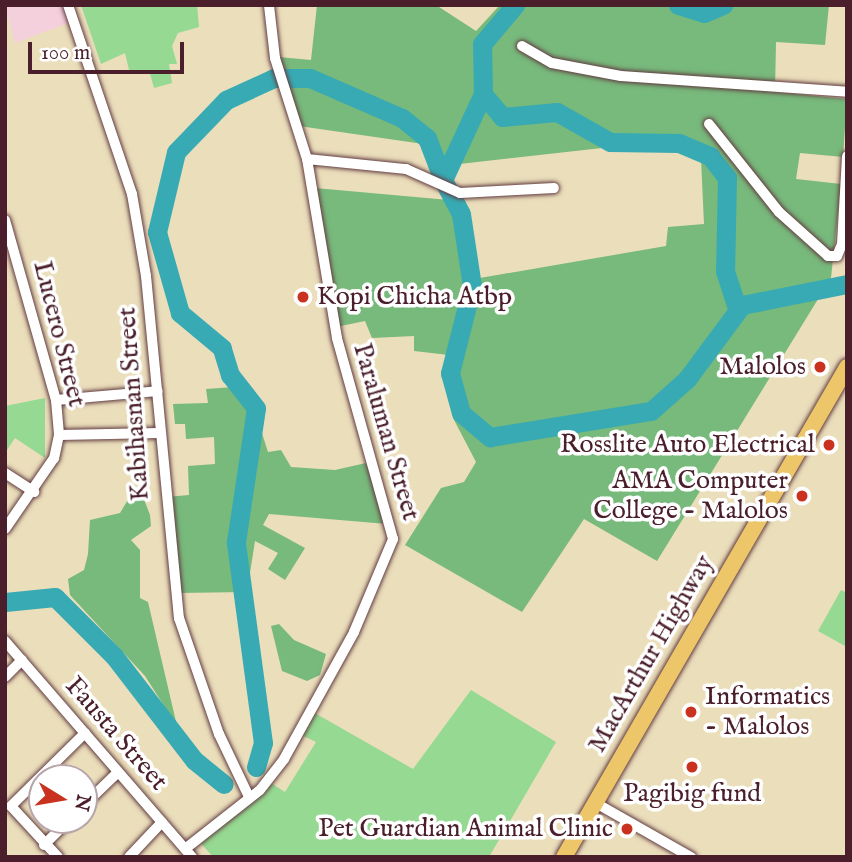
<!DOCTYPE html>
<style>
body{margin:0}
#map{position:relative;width:852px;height:862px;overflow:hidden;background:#ebdebb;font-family:"IM FELL English",serif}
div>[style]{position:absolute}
.built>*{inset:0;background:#f4cfdc}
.green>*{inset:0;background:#95d992}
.forest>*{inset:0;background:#78b97c}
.river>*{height:19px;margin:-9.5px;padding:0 9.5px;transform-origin:9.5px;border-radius:9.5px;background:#38aab3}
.roads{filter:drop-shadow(0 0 2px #623c41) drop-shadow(0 0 2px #623c41)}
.minor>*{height:10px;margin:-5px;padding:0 5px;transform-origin:5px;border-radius:5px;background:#fff}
.highway>*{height:16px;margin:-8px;padding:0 8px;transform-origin:8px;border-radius:8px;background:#ecc669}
.dots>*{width:19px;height:19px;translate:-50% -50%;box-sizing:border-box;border:4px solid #fff;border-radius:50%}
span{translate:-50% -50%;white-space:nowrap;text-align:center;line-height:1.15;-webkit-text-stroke:7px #fff;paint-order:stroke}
.poi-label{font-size:26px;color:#4a1f2b}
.left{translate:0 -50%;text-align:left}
.right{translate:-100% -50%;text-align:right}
.street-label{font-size:26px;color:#4a1f2b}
.frame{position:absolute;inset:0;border:7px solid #4a1f2b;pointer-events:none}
.north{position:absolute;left:28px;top:764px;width:70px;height:70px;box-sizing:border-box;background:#fff;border:2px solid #b7a5aa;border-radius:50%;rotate:101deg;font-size:19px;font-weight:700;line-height:28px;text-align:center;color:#4a1f2b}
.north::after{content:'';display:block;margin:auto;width:24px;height:32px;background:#c8321e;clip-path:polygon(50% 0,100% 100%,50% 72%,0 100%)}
.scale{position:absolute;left:28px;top:42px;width:156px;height:32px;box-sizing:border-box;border:4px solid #4a1f2b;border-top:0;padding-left:9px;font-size:21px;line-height:24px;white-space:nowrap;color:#4a1f2b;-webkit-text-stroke:5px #fff;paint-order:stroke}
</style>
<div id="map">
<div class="built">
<div style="clip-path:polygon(5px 5px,65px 5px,71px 22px,15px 43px)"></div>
</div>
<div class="green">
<div style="clip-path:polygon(81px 5px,197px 5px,199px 27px,178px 33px,172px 46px,177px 64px,169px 64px,172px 83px,154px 88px,149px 70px,129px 70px,125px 53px,101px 64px)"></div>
<div style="clip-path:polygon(45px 398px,45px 458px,15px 438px,5px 453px,5px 406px)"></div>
<div style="clip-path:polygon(841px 590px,847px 593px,847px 647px,818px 631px)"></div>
<div style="clip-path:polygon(471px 690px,556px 742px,489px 857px,213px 857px,199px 841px,271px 783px,285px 792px,316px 742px,295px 732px,306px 708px,413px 769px)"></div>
</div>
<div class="forest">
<div style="clip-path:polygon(317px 5px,436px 5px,476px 31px,500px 5px,829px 5px,825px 45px,776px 42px,775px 92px,847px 99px,843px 157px,800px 153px,796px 179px,841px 184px,831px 278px,657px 561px,584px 519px,522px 612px,405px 545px,441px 488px,464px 482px,476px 462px,453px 418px,449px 355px,414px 351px,414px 336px,372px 338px,365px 321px,336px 327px,315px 188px,460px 201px,474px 279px,666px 246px,668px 227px,704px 224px,701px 159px,667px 147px,611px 147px,442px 166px,437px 146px,299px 126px,279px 57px,311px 60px)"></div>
<div style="clip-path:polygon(234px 387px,254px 408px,268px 452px,281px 450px,291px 467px,335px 470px,366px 463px,387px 524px,269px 514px,263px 525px,305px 548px,285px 580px,268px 569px,278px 553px,255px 541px,247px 592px,177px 593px,166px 497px,189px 495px,188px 466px,215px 464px,214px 437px,186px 439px,185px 424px,175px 424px,173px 404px,208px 403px,206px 389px)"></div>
<div style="clip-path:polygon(132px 493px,142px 494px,150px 515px,151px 526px,131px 540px,140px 550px,140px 598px,148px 602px,177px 726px,145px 676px,70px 595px,68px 579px,84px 570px,88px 554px,90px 520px,120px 513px)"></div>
<div style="clip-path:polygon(279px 624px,294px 640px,326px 654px,320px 675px,307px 681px,282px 671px,271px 626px)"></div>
</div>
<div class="river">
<div style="left:678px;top:5px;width:27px;rotate:17deg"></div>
<div style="left:704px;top:13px;width:21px;rotate:-23deg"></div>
<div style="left:483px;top:94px;width:30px;rotate:50deg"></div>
<div style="left:502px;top:117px;width:55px;rotate:-5.2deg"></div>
<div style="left:557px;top:112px;width:61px;rotate:29.5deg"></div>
<div style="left:610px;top:142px;width:69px;rotate:0.8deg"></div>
<div style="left:679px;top:143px;width:34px;rotate:23deg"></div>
<div style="left:710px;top:156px;width:28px;rotate:52deg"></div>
<div style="left:727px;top:178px;width:93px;rotate:91.2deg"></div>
<div style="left:725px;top:271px;width:40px;rotate:72deg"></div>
<div style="left:443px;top:180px;width:38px;rotate:62deg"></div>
<div style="left:461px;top:214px;width:73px;rotate:81.3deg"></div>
<div style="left:472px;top:286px;width:90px;rotate:104.2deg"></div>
<div style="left:450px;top:373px;width:41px;rotate:74.6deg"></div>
<div style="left:461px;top:413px;width:38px;rotate:40deg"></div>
<div style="left:490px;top:437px;width:163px;rotate:-9.2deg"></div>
<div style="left:651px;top:411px;width:48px;rotate:-41.6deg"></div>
<div style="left:687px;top:379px;width:92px;rotate:-53.4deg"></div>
<div style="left:742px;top:305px;width:107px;rotate:-11.3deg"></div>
<div style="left:5px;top:602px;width:50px;rotate:-5.7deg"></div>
<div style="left:55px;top:597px;width:83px;rotate:45deg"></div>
<div style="left:114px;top:656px;width:131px;rotate:52.4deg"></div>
<div style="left:194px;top:760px;width:38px;rotate:39deg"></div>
<div style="left:256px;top:767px;width:25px;rotate:-74deg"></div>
<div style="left:263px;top:743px;width:203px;rotate:-97.7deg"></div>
<div style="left:236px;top:542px;width:135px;rotate:-81.5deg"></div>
<div style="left:256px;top:408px;width:42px;rotate:-128.2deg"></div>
<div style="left:230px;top:375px;width:28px;rotate:-107deg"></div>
<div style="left:222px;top:348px;width:55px;rotate:-140.2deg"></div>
<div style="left:180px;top:313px;width:84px;rotate:-105.9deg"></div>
<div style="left:157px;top:232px;width:82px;rotate:-76.6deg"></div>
<div style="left:176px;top:152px;width:72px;rotate:-46.1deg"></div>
<div style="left:226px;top:100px;width:53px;rotate:-24.6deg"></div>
<div style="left:274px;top:78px;width:36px"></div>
<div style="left:310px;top:78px;width:100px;rotate:23.5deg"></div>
<div style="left:402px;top:118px;width:32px;rotate:39deg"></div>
<div style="left:427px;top:138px;width:45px;rotate:69.1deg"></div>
<div style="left:443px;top:180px;width:95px;rotate:-65.1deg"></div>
<div style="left:483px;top:94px;width:50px;rotate:-91.1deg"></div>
<div style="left:482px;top:44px;width:51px;rotate:-49.8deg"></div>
</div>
<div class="roads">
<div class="minor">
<div style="left:68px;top:5px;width:200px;rotate:71.3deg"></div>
<div style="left:132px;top:194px;width:83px;rotate:80.3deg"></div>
<div style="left:146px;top:276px;width:344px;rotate:84.5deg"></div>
<div style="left:179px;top:618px;width:123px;rotate:71deg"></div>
<div style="left:219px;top:734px;width:70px;rotate:64.5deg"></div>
<div style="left:522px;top:46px;width:34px;rotate:30deg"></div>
<div style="left:552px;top:63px;width:70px;rotate:10.7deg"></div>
<div style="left:621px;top:76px;width:227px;rotate:4deg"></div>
<div style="left:709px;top:124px;width:112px;rotate:51.5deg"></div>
<div style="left:779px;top:212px;width:66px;rotate:41.9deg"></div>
<div style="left:828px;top:256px;width:9px"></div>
<div style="left:837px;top:256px;width:13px;rotate:-67deg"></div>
<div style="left:842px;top:244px;width:88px;rotate:-86.7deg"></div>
<div style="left:307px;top:159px;width:100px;rotate:5.8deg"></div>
<div style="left:406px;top:169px;width:59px;rotate:24deg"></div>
<div style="left:460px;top:193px;width:94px;rotate:-3deg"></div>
<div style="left:5px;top:220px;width:187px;rotate:74.2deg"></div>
<div style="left:56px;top:400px;width:35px;rotate:85deg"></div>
<div style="left:59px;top:435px;width:24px;rotate:102deg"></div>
<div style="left:54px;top:458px;width:86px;rotate:124.6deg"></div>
<div style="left:56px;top:400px;width:102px;rotate:-5deg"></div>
<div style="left:59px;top:435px;width:100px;rotate:-1.1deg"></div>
<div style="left:5px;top:473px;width:35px;rotate:33deg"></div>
<div style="left:5px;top:641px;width:286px;rotate:49.1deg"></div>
<div style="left:5px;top:677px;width:24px;rotate:-45deg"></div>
<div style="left:594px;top:802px;width:112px;rotate:29.6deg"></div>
<div style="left:84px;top:805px;width:47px;rotate:-44.1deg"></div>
<div style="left:44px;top:845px;width:35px;rotate:-45deg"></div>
<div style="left:185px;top:849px;width:95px;rotate:-38.2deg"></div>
<div style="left:260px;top:790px;width:39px;rotate:-52deg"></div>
<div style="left:284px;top:759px;width:145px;rotate:-61.1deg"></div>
<div style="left:354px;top:632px;width:101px;rotate:-67.2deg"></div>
<div style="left:393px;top:539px;width:209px;rotate:-105.6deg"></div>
<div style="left:337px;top:338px;width:181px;rotate:-99.5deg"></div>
<div style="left:307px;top:159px;width:106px;rotate:-107.6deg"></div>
<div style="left:275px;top:58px;width:53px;rotate:-96.5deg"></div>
<div style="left:58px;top:857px;width:69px;rotate:-132.7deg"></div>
<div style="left:11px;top:806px;width:104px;rotate:-44.6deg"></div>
<div style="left:129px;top:857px;width:48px;rotate:-46.7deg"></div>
</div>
<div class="highway">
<div style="left:564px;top:857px;width:566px;rotate:-59.99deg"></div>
</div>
</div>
<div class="dots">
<div style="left:303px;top:297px;background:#c8321e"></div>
<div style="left:820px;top:367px;background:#c8321e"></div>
<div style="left:829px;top:445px;background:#c8321e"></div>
<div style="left:802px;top:496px;background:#c8321e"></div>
<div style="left:691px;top:712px;background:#c8321e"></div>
<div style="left:692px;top:767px;background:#c8321e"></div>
<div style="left:627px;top:829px;background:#c8321e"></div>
</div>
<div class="poi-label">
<span class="left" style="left:317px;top:297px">Kopi Chicha Atbp</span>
<span class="right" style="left:806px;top:367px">Malolos</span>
<span class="right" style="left:815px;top:445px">Rosslite Auto Electrical</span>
<span class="right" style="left:788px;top:496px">AMA Computer<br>College - Malolos</span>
<span class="left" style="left:705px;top:712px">Informatics<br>- Malolos</span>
<span style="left:692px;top:794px">Pagibig fund</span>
<span class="right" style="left:613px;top:829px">Pet Guardian Animal Clinic</span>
</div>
<div class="street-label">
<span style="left:59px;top:334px;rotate:76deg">Lucero Street</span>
<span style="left:134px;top:404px;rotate:-94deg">Kabihasnan Street</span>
<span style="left:386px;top:432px;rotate:74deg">Paraluman Street</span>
<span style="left:651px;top:654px;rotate:-60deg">MacArthur Highway</span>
<span style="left:116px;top:734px;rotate:49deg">Fausta Street</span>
</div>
<div class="frame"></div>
<div class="north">N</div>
<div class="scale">100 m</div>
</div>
